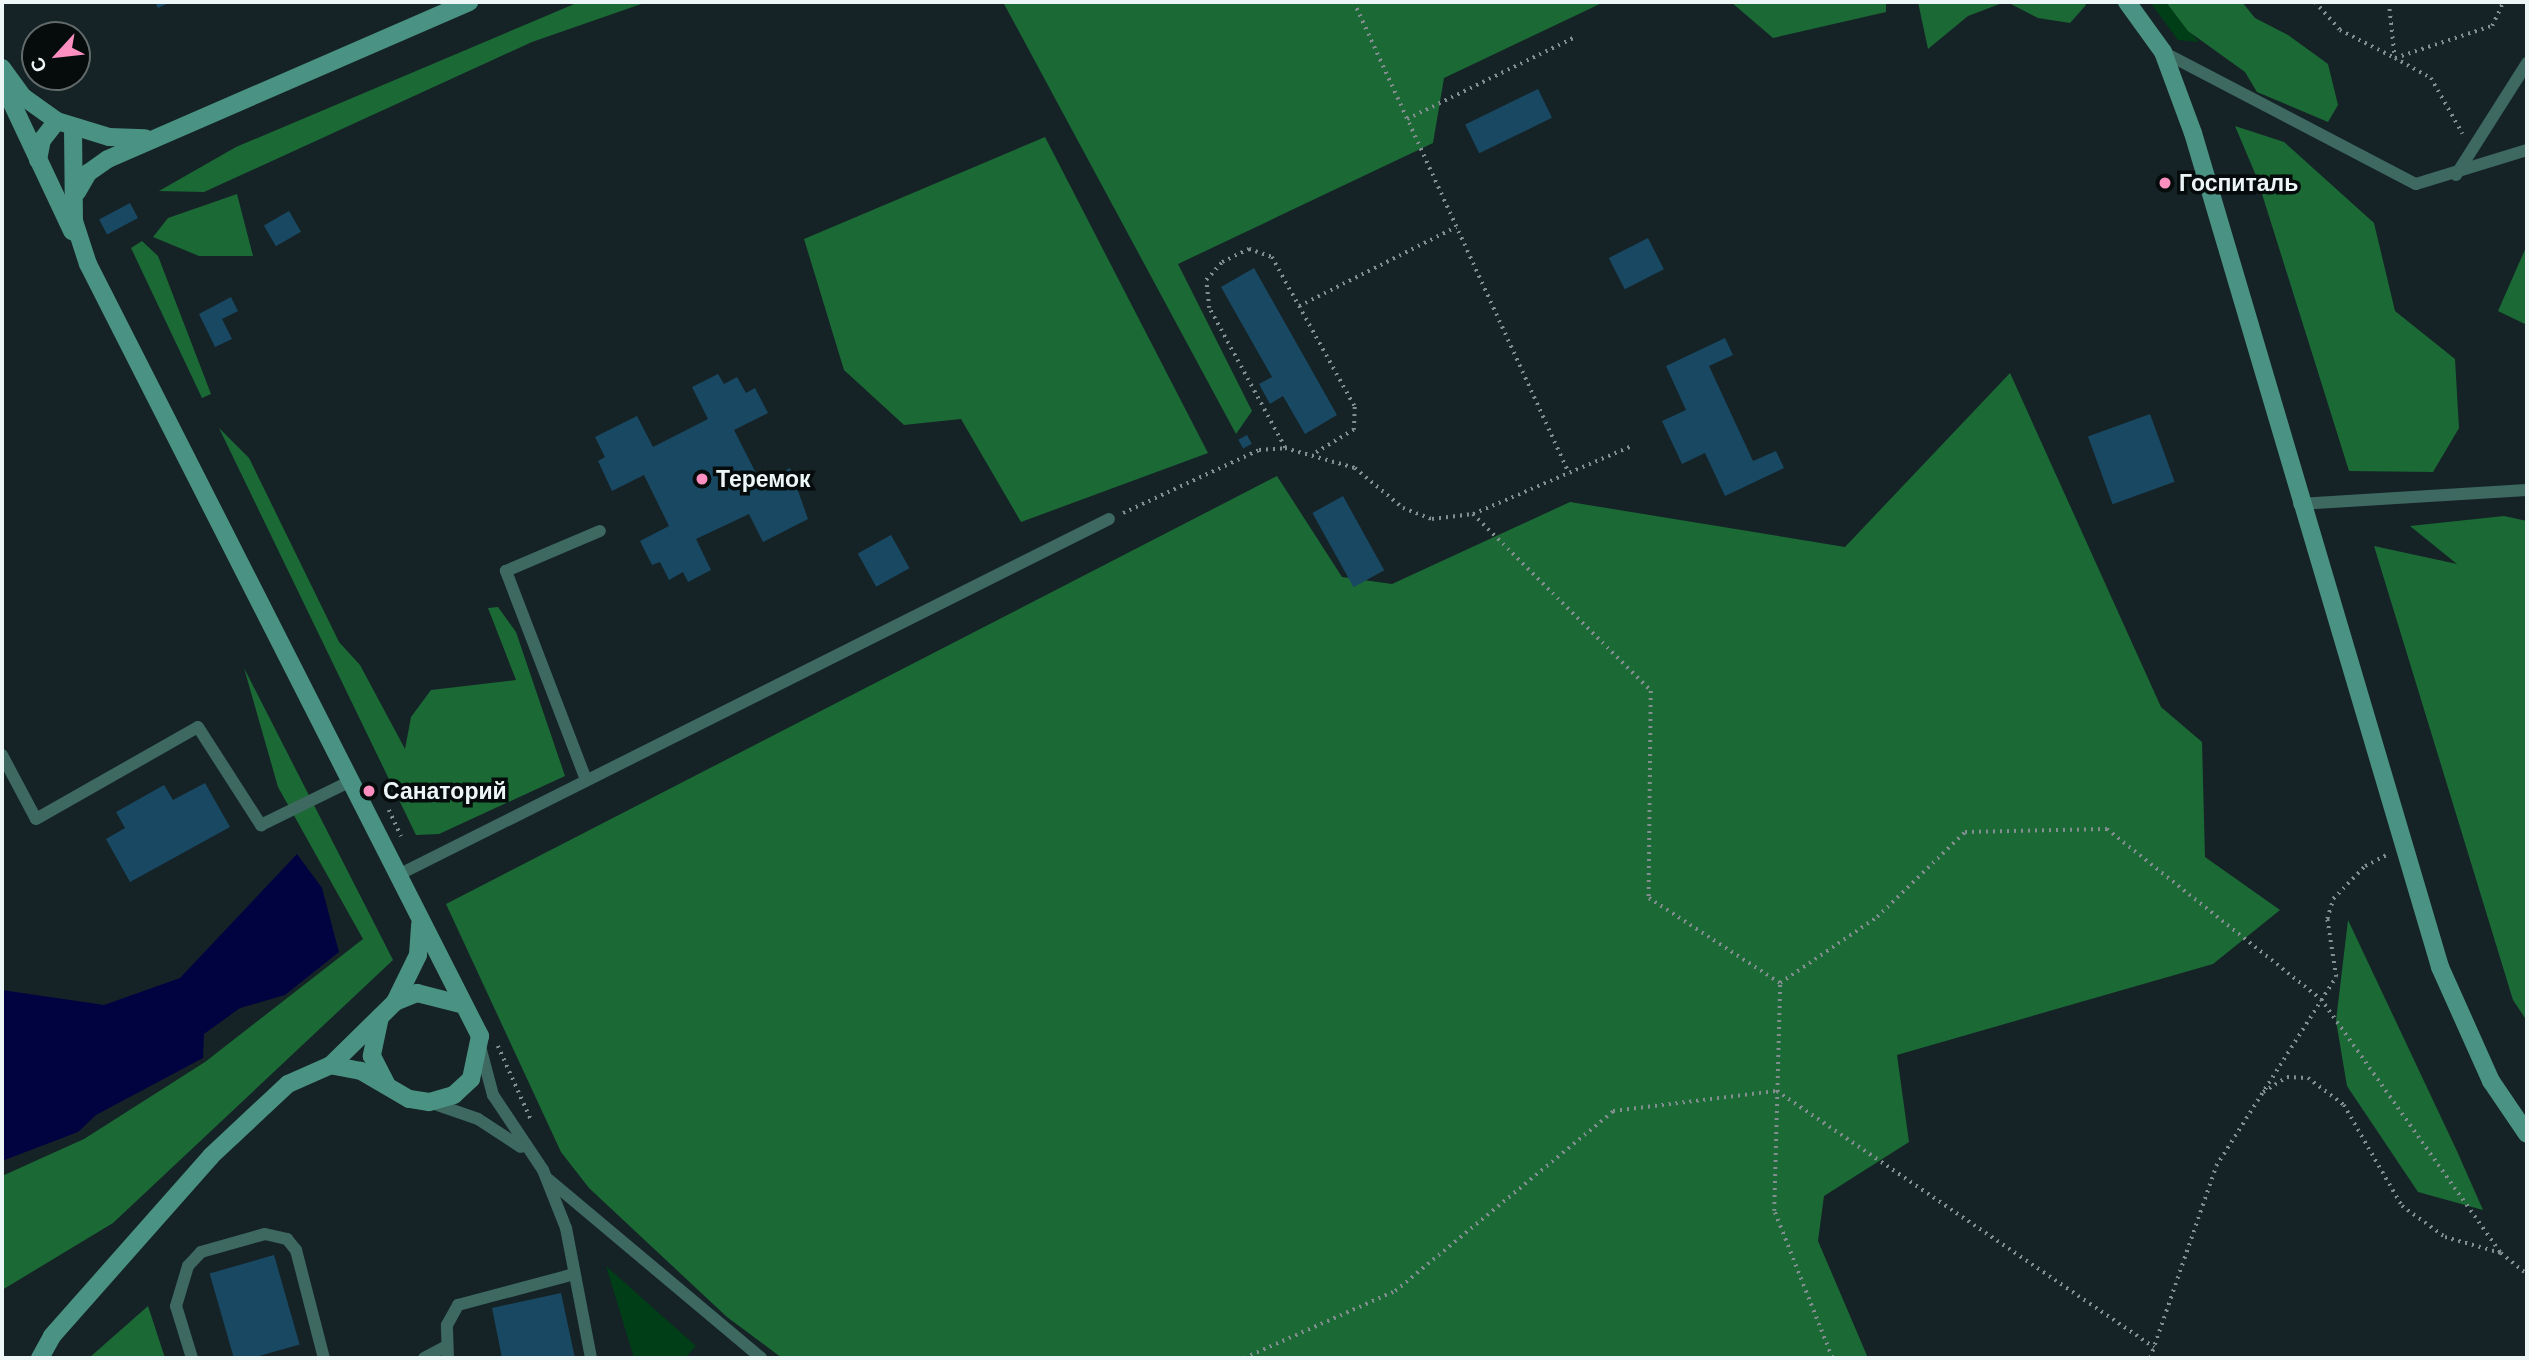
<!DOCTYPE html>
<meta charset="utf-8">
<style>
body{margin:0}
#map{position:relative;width:2529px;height:1360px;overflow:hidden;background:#152326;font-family:Helvetica,sans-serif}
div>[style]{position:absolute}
.green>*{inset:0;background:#003e18}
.forest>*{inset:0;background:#1b6935}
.water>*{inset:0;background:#010341}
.building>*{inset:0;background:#194862;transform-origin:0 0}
.path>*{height:3.5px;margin-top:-1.75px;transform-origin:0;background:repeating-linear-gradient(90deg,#828e90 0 2px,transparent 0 7px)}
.lane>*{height:12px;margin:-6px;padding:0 6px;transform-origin:6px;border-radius:6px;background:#3e6960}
.secondary>*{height:18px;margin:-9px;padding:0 9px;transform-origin:9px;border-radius:9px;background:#4a9283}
.dots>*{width:19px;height:19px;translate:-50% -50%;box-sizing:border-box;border:4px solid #060c0c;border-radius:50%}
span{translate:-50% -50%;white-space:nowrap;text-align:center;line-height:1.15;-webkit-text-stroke:7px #060c0c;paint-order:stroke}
.poi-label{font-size:23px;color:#edf6f7;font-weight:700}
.left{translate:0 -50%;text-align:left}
.frame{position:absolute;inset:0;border:4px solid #edf6f7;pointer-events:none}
.north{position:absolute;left:21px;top:21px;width:70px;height:70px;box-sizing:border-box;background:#060c0c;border:2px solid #626a6a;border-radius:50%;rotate:243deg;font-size:19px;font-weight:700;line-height:28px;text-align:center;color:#edf6f7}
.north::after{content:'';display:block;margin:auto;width:24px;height:32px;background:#fd8fc1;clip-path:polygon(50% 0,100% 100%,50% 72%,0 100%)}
</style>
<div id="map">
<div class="green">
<div style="clip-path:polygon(2150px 2px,2166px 2px,2199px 42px,2178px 40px)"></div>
<div style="clip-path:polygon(606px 1266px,696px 1346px,685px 1358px,634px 1358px)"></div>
</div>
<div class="forest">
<div style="clip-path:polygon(579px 2px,647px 2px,532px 42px,204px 192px,159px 191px,236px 147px)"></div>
<div style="clip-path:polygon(1003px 2px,1604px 2px,1444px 78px,1433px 143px,1178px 264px,1252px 411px,1236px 434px)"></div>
<div style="clip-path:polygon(1731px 2px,1886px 2px,1886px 12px,1773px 38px)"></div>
<div style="clip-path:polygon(1918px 2px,2005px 2px,1968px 16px,1928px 49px)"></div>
<div style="clip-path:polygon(2007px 2px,2083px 2px,2086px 5px,2070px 23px,2038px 18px)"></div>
<div style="clip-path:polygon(2166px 2px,2242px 2px,2255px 18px,2288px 35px,2328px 64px,2338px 105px,2328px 122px,2257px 92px,2245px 72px,2188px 31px)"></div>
<div style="clip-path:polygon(2235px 126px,2284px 142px,2374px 223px,2395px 311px,2455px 359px,2459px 428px,2433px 472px,2349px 471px,2257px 178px)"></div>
<div style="clip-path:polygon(1045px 137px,1208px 453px,1021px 522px,961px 419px,904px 425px,844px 370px,804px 239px)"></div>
<div style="clip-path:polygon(237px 194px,253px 256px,199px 256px,153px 237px,168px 218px)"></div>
<div style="clip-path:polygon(142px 241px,158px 256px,211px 394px,202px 398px,131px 248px)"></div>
<div style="clip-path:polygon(2527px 245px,2527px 325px,2498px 311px)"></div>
<div style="clip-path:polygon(2010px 373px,2161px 707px,2202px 742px,2205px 857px,2280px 910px,2213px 964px,1897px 1055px,1909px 1142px,1824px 1196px,1818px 1241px,1868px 1358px,782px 1358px,727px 1317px,589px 1188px,561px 1152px,446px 904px,1277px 476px,1342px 577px,1392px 584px,1570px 502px,1845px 547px)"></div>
<div style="clip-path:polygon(219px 428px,249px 458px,339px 642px,360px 665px,405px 749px,411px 717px,431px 690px,516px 680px,488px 608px,498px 607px,516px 632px,565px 776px,439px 834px,416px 835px)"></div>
<div style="clip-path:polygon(2504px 516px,2527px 521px,2527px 1021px,2513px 1000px,2374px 546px,2457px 564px,2410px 526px)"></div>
<div style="clip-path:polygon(244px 668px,393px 960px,113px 1223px,2px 1290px,2px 1176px,84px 1139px,205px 1062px,363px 939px,278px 787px)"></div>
<div style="clip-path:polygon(2348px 920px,2456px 1149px,2483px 1210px,2418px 1192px,2347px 1086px,2336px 1021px)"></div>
<div style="clip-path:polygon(148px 1306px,165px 1358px,89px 1358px)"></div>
</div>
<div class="water">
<div style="clip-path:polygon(297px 854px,322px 888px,339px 952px,285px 995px,240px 1008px,204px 1034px,203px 1058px,96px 1115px,78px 1132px,2px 1161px,2px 990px,104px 1005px,180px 978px)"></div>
</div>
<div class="building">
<div style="clip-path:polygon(155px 2px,171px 2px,158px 8px)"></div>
<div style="left:1538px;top:89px;width:32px;height:81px;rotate:64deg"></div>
<div style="left:130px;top:203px;width:17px;height:35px;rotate:62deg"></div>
<div style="left:289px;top:211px;width:24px;height:29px;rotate:60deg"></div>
<div style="left:1648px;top:238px;width:35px;height:44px;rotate:63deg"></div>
<div style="clip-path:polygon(1254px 268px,1337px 415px,1305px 434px,1283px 396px,1270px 404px,1259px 384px,1272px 377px,1221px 287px)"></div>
<div style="clip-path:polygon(231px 297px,238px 311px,222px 319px,232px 339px,215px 347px,199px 314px)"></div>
<div style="clip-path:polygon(1725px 338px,1733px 355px,1709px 366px,1753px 461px,1776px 451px,1784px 468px,1725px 496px,1705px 453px,1682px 464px,1662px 421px,1686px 410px,1666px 366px)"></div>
<div style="clip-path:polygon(718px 374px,724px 384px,737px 377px,746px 393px,755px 388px,768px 413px,734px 430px,761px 483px,790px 468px,808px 519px,763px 542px,749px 514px,696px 539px,711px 570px,688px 582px,683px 572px,669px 580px,660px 562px,652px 565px,640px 541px,669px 526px,644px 475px,612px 491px,598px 461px,605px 457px,595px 437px,637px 416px,653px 447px,708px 419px,692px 387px)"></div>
<div style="left:2150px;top:414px;width:72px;height:66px;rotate:70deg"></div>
<div style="left:1247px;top:435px;width:10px;height:10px;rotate:61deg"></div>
<div style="left:1343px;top:496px;width:85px;height:35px;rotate:61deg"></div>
<div style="left:891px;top:535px;width:38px;height:38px;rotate:61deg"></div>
<div style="clip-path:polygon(205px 783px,230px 827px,130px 882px,106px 839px,125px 828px,116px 812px,164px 785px,173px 800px)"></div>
<div style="left:274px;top:1255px;width:93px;height:67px;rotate:74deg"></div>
<div style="clip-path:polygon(561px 1293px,575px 1358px,502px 1358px,492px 1308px)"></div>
</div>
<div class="path">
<div style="left:1354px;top:2px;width:518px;rotate:65.46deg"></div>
<div style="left:2315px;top:2px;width:38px;rotate:48deg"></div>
<div style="left:2340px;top:30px;width:62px;rotate:27deg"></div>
<div style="left:2395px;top:58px;width:102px;rotate:-18.3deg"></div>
<div style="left:2492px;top:26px;width:26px;rotate:-65deg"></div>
<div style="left:2389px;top:2px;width:56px;rotate:83.9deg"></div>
<div style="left:2395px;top:58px;width:41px;rotate:29.1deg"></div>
<div style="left:2431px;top:78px;width:64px;rotate:60.3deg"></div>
<div style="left:1407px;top:119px;width:185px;rotate:-26deg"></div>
<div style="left:1299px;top:306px;width:176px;rotate:-26.7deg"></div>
<div style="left:1285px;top:448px;width:159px;rotate:-118.5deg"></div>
<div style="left:1209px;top:308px;width:28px;rotate:-96deg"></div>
<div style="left:1206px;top:280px;width:24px;rotate:-48deg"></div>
<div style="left:1222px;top:262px;width:30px;rotate:-26deg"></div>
<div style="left:1249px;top:249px;width:24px;rotate:19deg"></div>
<div style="left:1272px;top:257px;width:171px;rotate:61deg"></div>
<div style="left:1355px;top:407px;width:23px;rotate:92deg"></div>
<div style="left:1354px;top:430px;width:47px;rotate:149deg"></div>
<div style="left:1123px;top:513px;width:150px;rotate:-24.9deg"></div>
<div style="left:1259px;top:450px;width:26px;rotate:-4deg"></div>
<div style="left:1285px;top:448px;width:73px;rotate:15.9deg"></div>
<div style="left:1355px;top:468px;width:62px;rotate:39.8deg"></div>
<div style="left:1403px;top:508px;width:31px;rotate:21deg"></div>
<div style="left:1432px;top:519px;width:41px;rotate:-7deg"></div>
<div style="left:1473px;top:514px;width:173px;rotate:-23.2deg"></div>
<div style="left:1473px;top:514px;width:251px;rotate:44.8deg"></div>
<div style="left:1651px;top:691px;width:207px;rotate:90.6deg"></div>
<div style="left:1649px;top:898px;width:156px;rotate:33deg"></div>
<div style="left:389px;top:810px;width:29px;rotate:65deg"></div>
<div style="left:498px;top:1046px;width:83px;rotate:65.9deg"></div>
<div style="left:2263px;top:1092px;width:28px;rotate:-32deg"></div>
<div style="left:2287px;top:1077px;width:21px;rotate:3deg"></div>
<div style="left:2308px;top:1078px;width:45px;rotate:36.9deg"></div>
<div style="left:2344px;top:1105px;width:116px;rotate:60.1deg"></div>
<div style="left:2402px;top:1206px;width:53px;rotate:35.8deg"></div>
<div style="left:2445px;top:1237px;width:58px;rotate:15.9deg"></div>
<div style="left:1244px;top:1358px;width:165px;rotate:-23.9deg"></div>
<div style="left:1395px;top:1291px;width:283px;rotate:-39.5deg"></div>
<div style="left:1613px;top:1111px;width:165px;rotate:-7deg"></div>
<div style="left:1777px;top:1091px;width:456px;rotate:34.2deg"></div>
<div style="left:1832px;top:1358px;width:158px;rotate:-111.5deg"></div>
<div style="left:1774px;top:1211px;width:228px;rotate:-88.5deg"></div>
<div style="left:1780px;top:983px;width:117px;rotate:-34.2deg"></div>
<div style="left:1877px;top:917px;width:122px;rotate:-44deg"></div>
<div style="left:1965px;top:832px;width:142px;rotate:-1.2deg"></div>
<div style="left:2107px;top:829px;width:273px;rotate:38.5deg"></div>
<div style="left:2321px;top:999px;width:311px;rotate:54.7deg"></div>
<div style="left:2501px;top:1253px;width:33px;rotate:39deg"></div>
<div style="left:2150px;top:1358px;width:203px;rotate:-71deg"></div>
<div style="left:2216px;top:1166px;width:224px;rotate:-57.6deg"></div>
<div style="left:2336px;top:977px;width:59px;rotate:-98.8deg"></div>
<div style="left:2327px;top:919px;width:21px;rotate:-73deg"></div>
<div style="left:2333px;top:899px;width:46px;rotate:-45.9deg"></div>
<div style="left:2365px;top:866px;width:25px;rotate:-27deg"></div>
</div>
<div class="lane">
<div style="left:2163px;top:52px;width:285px;rotate:27.6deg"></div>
<div style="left:2416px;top:184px;width:116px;rotate:-17deg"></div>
<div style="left:2456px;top:175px;width:133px;rotate:-57.6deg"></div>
<div style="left:2299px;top:504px;width:228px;rotate:-3.5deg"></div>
<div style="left:2px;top:755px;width:72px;rotate:62deg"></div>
<div style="left:36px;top:819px;width:186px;rotate:-29.6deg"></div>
<div style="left:198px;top:727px;width:117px;rotate:57.3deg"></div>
<div style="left:261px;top:825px;width:102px;rotate:-26.1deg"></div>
<div style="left:585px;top:777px;width:221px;rotate:-111deg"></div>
<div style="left:506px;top:571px;width:102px;rotate:-23.1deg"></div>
<div style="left:398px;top:875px;width:795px;rotate:-26.6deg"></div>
<div style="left:481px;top:1050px;width:47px;rotate:75.1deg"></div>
<div style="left:493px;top:1095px;width:90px;rotate:56.3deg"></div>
<div style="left:543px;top:1170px;width:62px;rotate:68.4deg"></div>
<div style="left:566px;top:1228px;width:132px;rotate:79.1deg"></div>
<div style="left:429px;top:1102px;width:52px;rotate:19.1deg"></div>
<div style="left:478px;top:1119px;width:51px;rotate:33.1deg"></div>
<div style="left:548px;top:1179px;width:278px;rotate:40deg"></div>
<div style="left:192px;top:1358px;width:54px;rotate:-107.1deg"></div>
<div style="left:176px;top:1306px;width:42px;rotate:-73.3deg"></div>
<div style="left:188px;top:1266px;width:19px;rotate:-47deg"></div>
<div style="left:201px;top:1252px;width:66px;rotate:-15.7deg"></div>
<div style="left:265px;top:1234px;width:23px;rotate:13deg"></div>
<div style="left:287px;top:1239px;width:14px;rotate:51deg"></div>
<div style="left:296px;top:1250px;width:112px;rotate:75.5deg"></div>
<div style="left:424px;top:1358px;width:24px;rotate:-28deg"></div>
<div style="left:448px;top:1358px;width:33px;rotate:-92deg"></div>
<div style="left:447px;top:1325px;width:23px;rotate:-61deg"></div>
<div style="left:458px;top:1305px;width:117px;rotate:-14.9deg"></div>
</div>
<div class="secondary">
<div style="left:2127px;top:2px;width:62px;rotate:54.2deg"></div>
<div style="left:2163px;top:52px;width:86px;rotate:69.7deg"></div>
<div style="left:2193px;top:133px;width:870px;rotate:73.5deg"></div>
<div style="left:2440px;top:967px;width:125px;rotate:65.9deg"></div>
<div style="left:2491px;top:1081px;width:64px;rotate:55.8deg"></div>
<div style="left:2px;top:68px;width:34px;rotate:54deg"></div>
<div style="left:22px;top:96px;width:43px;rotate:35.5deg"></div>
<div style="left:57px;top:121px;width:54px;rotate:17.1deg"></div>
<div style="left:109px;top:137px;width:36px;rotate:2deg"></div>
<div style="left:2px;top:82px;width:165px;rotate:64.8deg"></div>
<div style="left:73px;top:128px;width:93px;rotate:89.4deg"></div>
<div style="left:74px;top:221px;width:45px;rotate:72deg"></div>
<div style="left:88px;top:264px;width:866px;rotate:63.08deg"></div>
<div style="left:480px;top:1036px;width:44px;rotate:101.8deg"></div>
<div style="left:471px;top:1079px;width:23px;rotate:137deg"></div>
<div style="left:454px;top:1095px;width:26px;rotate:164deg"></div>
<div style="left:429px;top:1102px;width:20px;rotate:-171deg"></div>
<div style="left:409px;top:1099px;width:56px;rotate:-149.7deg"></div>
<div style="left:361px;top:1071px;width:31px;rotate:-169deg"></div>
<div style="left:38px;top:160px;width:20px;rotate:-79deg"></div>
<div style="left:42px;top:140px;width:24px;rotate:-52deg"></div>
<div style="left:77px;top:192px;width:22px;rotate:-60deg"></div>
<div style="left:88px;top:173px;width:24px;rotate:-35deg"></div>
<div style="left:108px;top:159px;width:394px;rotate:-23.5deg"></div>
<div style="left:395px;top:1002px;width:24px;rotate:-22deg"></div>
<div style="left:417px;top:993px;width:44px;rotate:14.3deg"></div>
<div style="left:380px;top:1017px;width:40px;rotate:102deg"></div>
<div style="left:372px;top:1056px;width:33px;rotate:63deg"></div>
<div style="left:40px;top:1358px;width:25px;rotate:-61deg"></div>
<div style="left:52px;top:1336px;width:240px;rotate:-48.5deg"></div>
<div style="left:211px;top:1156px;width:105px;rotate:-43.1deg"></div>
<div style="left:288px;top:1084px;width:47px;rotate:-23.8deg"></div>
<div style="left:331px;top:1065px;width:90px;rotate:-44.5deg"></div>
<div style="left:395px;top:1002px;width:52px;rotate:-63.9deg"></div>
<div style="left:418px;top:955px;width:31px;rotate:-86deg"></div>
</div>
<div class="dots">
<div style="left:2165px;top:183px;background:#fd8fc1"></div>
<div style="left:702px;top:479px;background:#fd8fc1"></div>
<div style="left:369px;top:791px;background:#fd8fc1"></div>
</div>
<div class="poi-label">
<span class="left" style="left:2179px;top:183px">Госпиталь</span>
<span class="left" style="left:716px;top:479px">Теремок</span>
<span class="left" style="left:383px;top:791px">Санаторий</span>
</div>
<div class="frame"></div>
<div class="north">С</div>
</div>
